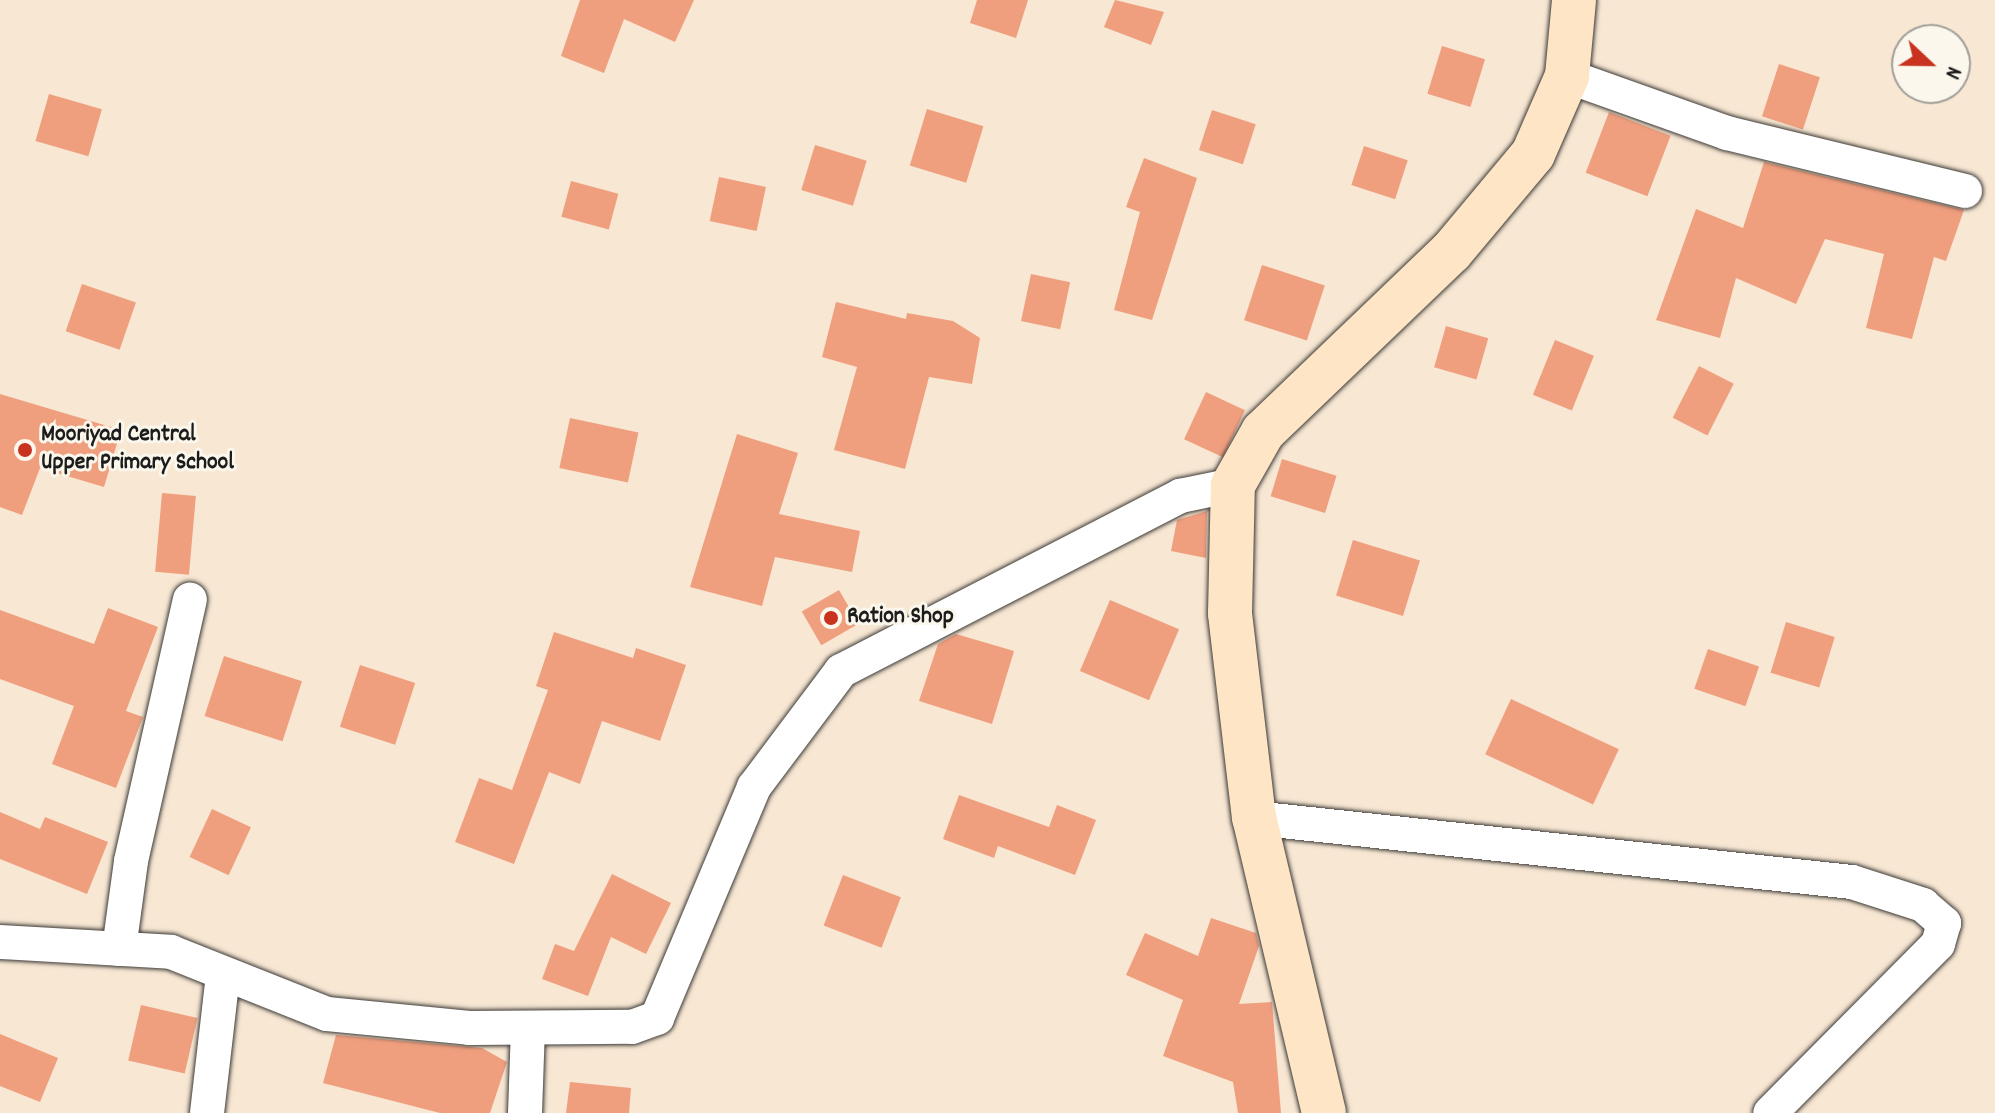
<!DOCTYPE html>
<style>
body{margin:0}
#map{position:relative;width:1995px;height:1113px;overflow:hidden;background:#f7e7d3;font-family:Dekko,sans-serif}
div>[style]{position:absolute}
.building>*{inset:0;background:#f09f7e;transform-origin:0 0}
.roads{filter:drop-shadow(0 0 2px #3d3a37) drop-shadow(0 0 2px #3d3a37)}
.minor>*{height:34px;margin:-17px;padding:0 17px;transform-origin:17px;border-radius:17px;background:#fff}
.secondary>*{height:44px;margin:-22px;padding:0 22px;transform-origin:22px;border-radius:22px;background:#fee5c5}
.dots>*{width:22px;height:22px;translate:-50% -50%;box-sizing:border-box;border:4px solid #fbf7ec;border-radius:50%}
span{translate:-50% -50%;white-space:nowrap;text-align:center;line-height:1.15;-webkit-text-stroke:6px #fbf7ec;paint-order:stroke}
.poi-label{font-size:24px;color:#1c1c1c;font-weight:700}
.left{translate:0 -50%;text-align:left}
.north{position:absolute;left:1891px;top:24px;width:80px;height:80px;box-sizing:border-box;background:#fbf7ec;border:2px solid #a29f99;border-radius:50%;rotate:112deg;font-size:22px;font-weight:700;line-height:32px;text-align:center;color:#1c1c1c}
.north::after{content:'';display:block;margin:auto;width:28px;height:36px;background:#c8321e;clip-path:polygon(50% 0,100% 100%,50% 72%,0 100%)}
</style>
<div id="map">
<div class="building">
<div style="clip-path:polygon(580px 0,694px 0,675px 42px,624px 19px,604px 73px,561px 56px)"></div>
<div style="clip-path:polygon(977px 0,1028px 0,1016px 38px,970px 23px)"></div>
<div style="clip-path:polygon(1115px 0,1164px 12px,1151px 45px,1104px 27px)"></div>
<div style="left:1442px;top:46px;width:45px;height:50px;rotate:17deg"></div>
<div style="left:1779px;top:64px;width:43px;height:55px;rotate:18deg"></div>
<div style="left:49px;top:94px;width:55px;height:49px;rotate:16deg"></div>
<div style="left:927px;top:109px;width:59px;height:59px;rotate:17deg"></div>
<div style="left:1212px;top:110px;width:46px;height:42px;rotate:18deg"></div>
<div style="left:1609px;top:112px;width:66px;height:65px;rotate:21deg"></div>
<div style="left:815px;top:145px;width:54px;height:47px;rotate:17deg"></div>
<div style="left:1364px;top:146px;width:46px;height:41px;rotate:18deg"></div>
<div style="clip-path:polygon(1144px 158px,1197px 178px,1152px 320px,1114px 310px,1140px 212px,1126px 207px)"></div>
<div style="clip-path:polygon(1764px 162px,1964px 210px,1946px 261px,1934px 257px,1912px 339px,1866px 328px,1884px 254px,1825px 239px,1796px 304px,1736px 278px,1720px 338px,1656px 320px,1696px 209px,1743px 228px)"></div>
<div style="left:719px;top:177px;width:48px;height:45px;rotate:12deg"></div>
<div style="left:571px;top:181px;width:49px;height:37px;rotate:15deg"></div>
<div style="left:1262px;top:265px;width:66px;height:58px;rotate:18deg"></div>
<div style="left:1031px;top:274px;width:40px;height:48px;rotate:12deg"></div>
<div style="left:82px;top:284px;width:57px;height:50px;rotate:19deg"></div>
<div style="clip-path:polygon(836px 302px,906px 319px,907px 313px,953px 321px,980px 338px,972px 384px,929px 377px,905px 469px,834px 450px,857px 367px,822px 357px)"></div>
<div style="left:1446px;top:326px;width:44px;height:43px;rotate:16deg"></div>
<div style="left:1555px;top:340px;width:42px;height:59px;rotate:22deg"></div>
<div style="left:1699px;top:366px;width:39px;height:58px;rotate:27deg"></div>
<div style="left:1206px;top:392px;width:43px;height:52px;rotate:25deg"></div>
<div style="clip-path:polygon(0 394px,121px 430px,104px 487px,40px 468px,22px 515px,0 507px)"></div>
<div style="left:570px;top:418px;width:70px;height:51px;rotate:12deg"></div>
<div style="clip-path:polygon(737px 434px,798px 453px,779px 514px,860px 531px,852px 572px,775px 557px,762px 606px,690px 587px)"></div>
<div style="left:1282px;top:459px;width:57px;height:39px;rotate:17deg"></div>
<div style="left:162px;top:493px;width:34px;height:79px;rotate:5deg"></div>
<div style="clip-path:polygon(1207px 511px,1206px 558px,1171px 551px,1177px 520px)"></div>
<div style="left:1353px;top:540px;width:70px;height:58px;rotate:17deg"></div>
<div style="left:839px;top:590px;width:39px;height:43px;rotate:60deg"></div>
<div style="left:1110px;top:600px;width:75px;height:77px;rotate:23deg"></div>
<div style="clip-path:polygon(108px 608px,158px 627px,126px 711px,143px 717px,116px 788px,52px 764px,74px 706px,0 679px,0 610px,94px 644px)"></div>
<div style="left:1786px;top:622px;width:51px;height:53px;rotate:17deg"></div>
<div style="clip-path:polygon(554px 632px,633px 658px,636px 648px,686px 665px,660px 741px,602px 721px,580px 784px,549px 772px,514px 864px,455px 842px,479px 778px,512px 790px,548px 690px,536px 686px)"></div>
<div style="clip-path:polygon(956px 634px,1014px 651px,992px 724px,919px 701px,938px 644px)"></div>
<div style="left:1708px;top:649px;width:54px;height:42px;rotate:19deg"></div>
<div style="left:224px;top:656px;width:82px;height:63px;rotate:18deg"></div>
<div style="left:360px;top:665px;width:58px;height:65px;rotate:18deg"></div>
<div style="left:1511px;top:699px;width:119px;height:61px;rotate:25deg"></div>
<div style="clip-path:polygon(959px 795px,1049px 827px,1057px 805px,1096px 820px,1075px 875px,998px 846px,994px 858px,943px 839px)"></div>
<div style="left:212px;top:809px;width:43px;height:53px;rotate:25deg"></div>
<div style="clip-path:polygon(0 812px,40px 829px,45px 817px,108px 842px,87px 894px,0 859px)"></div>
<div style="clip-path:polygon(612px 874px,671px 903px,646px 954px,611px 937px,588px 996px,542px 979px,555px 944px,574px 951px)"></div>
<div style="left:843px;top:875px;width:62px;height:54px;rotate:21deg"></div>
<div style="clip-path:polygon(1211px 918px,1256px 933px,1259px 946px,1239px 1004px,1272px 1002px,1281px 1113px,1238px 1113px,1233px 1082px,1163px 1056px,1183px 1000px,1126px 975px,1145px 933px,1198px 956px)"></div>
<div style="left:141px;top:1005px;width:58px;height:57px;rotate:13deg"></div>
<div style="clip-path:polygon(0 1034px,58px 1058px,40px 1102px,0 1086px)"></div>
<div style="clip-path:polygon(336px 1035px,482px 1048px,507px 1062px,490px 1113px,440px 1113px,323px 1083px)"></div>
<div style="clip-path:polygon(570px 1082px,631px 1088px,629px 1113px,566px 1113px)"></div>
</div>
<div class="roads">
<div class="minor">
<div style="left:1567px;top:76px;width:170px;rotate:19.6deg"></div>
<div style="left:1727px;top:133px;width:245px;rotate:13.7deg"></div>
<div style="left:1254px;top:818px;width:601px;rotate:6.11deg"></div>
<div style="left:1852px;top:882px;width:75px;rotate:17.9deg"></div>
<div style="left:1923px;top:905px;width:28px;rotate:41deg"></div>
<div style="left:1944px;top:923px;width:22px;rotate:106deg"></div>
<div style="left:1938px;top:944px;width:238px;rotate:134.8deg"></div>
<div style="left:0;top:942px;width:171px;rotate:3.3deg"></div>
<div style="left:171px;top:952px;width:168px;rotate:21.7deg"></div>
<div style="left:327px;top:1014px;width:143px;rotate:5.6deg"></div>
<div style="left:469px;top:1028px;width:163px;rotate:-0.4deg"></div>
<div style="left:632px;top:1027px;width:27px;rotate:-20deg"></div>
<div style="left:657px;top:1018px;width:251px;rotate:-67.2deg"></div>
<div style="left:754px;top:787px;width:145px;rotate:-53.1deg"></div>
<div style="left:841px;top:671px;width:382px;rotate:-27.3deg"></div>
<div style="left:1180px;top:496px;width:54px;rotate:-11.7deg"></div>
<div style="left:119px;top:949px;width:89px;rotate:-82.2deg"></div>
<div style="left:131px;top:861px;width:268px;rotate:-77.3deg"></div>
<div style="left:207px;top:1113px;width:139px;rotate:-83.4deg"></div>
<div style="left:525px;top:1113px;width:85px;rotate:-88deg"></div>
</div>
<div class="secondary">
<div style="left:1324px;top:1113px;width:303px;rotate:-103.3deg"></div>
<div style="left:1254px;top:818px;width:206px;rotate:-96.7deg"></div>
<div style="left:1230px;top:613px;width:128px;rotate:-88.7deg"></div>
<div style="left:1233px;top:485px;width:61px;rotate:-60.5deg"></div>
<div style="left:1263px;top:432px;width:260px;rotate:-43.8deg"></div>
<div style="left:1451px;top:252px;width:128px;rotate:-50.1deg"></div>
<div style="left:1533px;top:154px;width:85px;rotate:-66.4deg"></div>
<div style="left:1567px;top:76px;width:76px;rotate:-84.7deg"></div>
</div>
</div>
<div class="dots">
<div style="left:25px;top:450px;background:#c8321e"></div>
<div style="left:831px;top:618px;background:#c8321e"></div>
</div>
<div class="poi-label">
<span class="left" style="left:41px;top:450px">Mooriyad Central<br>Upper Primary School</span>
<span class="left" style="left:847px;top:618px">Ration Shop</span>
</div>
<div class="north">N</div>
</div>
